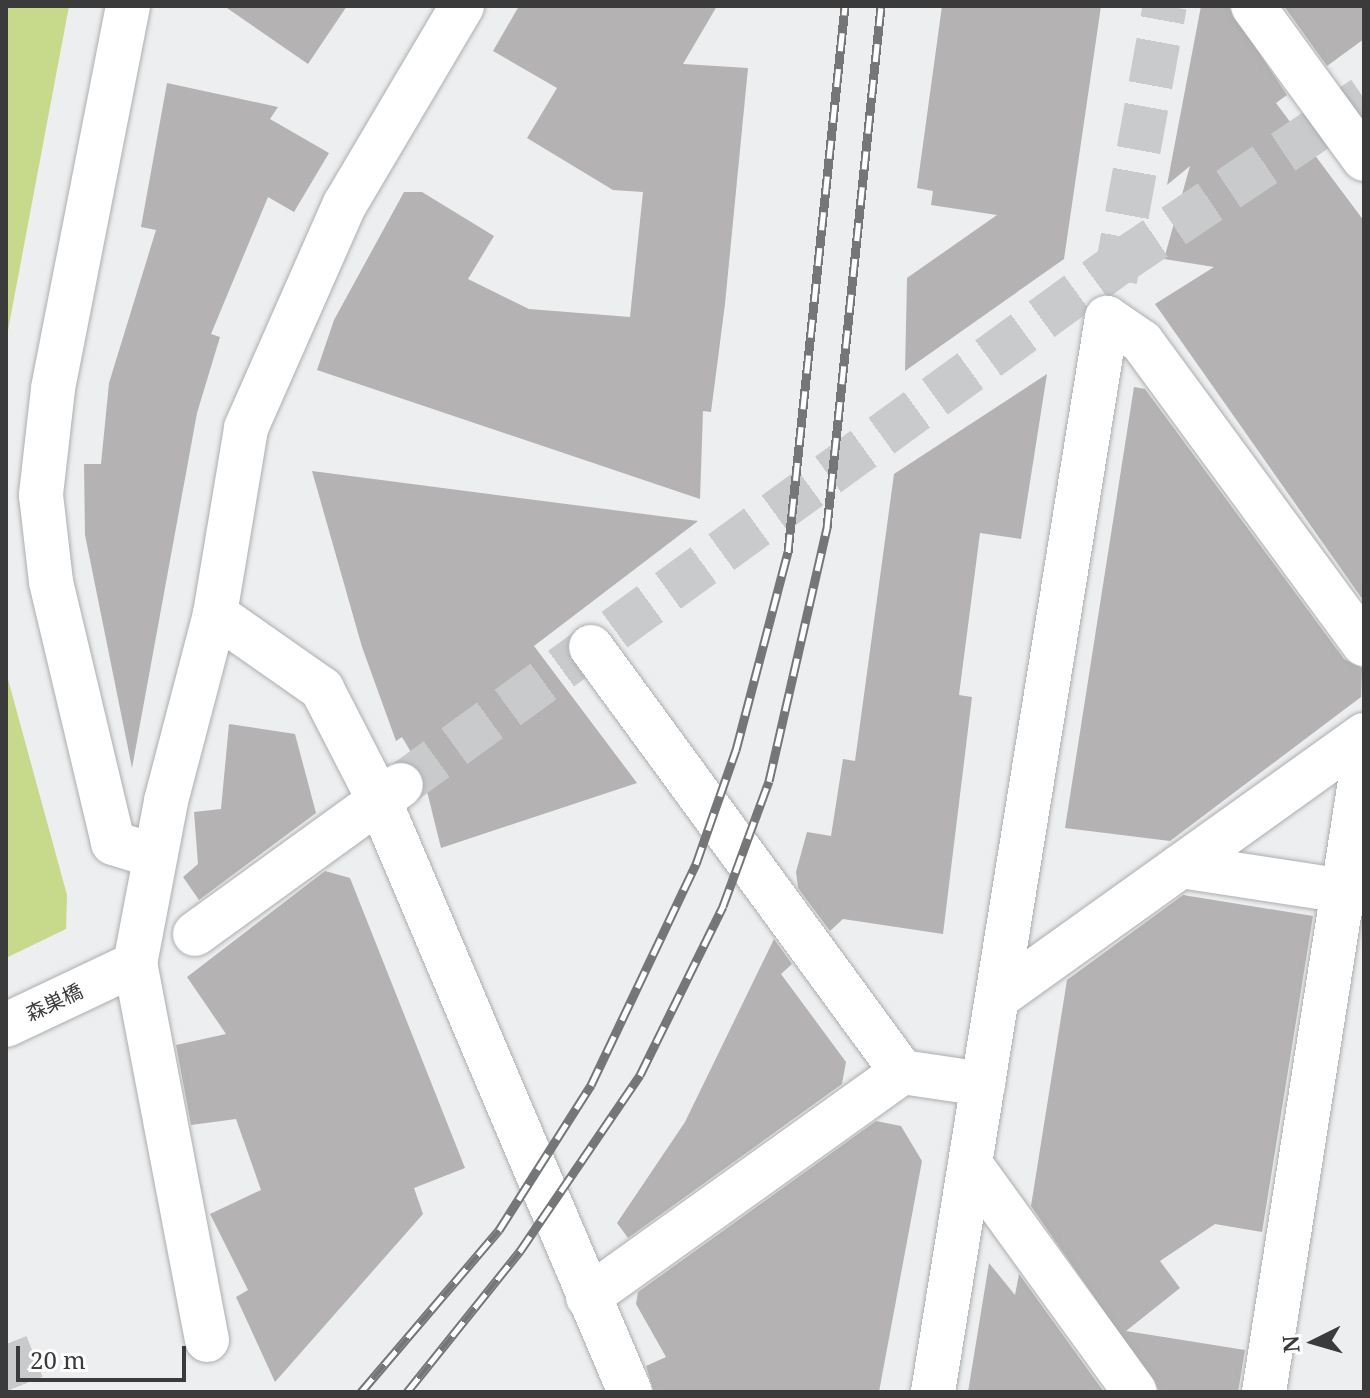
<!DOCTYPE html>
<meta charset="utf-8">
<style>
body{margin:0}
#map{position:relative;width:1370px;height:1398px;overflow:hidden;background:#edeef0;font-family:"Noto Serif","Noto Sans JP",serif}
div>[style]{position:absolute}
.green>*{inset:0;background:#c7da8b}
.building>*{inset:0;background:#b4b2b3}
.minor-tunnel>*{height:44px;margin-top:-22px;transform-origin:0;background:repeating-linear-gradient(90deg,#c9cacc 0 44px,transparent 0 66px)}
.highway-tunnel>*{height:44px;margin-top:-22px;transform-origin:0;background:repeating-linear-gradient(90deg,#c9cacc 0 44px,transparent 0 66px)}
.roads{filter:drop-shadow(0 0 2px #acaeaf) drop-shadow(0 0 2px #acaeaf)}
.minor>*{height:44px;margin:-22px;padding:0 22px;transform-origin:22px;border-radius:22px;background:#fff}
.rail>*{height:9px;margin-top:-4.5px;transform-origin:0;background:repeating-linear-gradient(90deg,#fff 0 18px,#757677 0 36px);box-sizing:border-box;border-block:2px solid #757677}
span{translate:-50% -50%;white-space:nowrap;text-align:center;line-height:1.15;-webkit-text-stroke:6px #fff;paint-order:stroke}
.street-label{font-size:20px;color:#3b3b3c}
.frame{position:absolute;inset:0;border:8px solid #3b3b3c;pointer-events:none}
.north{position:absolute;left:1274px;top:1302px;width:80px;height:80px;-webkit-text-stroke:6px #fff;paint-order:stroke;rotate:265deg;font-size:22px;font-weight:700;line-height:32px;text-align:center;color:#3b3b3c}
.north::after{content:'';display:block;margin:auto;width:28px;height:36px;background:#3b3b3c;clip-path:polygon(50% 0,100% 100%,50% 72%,0 100%)}
.scale{position:absolute;left:16px;top:1346px;width:170px;height:36px;box-sizing:border-box;border:4px solid #3b3b3c;border-top:0;padding-left:10px;font-size:24px;line-height:28px;white-space:nowrap;color:#3b3b3c;-webkit-text-stroke:6px #fff;paint-order:stroke}
</style>
<div id="map">
<div class="green">
<div style="clip-path:polygon(6px 6px,69px 6px,6px 341px)"></div>
<div style="clip-path:polygon(6px 672px,67px 895px,66px 929px,6px 958px)"></div>
</div>
<div class="building">
<div style="clip-path:polygon(224px 6px,347px 6px,308px 64px)"></div>
<div style="clip-path:polygon(519px 6px,717px 6px,683px 64px,748px 68px,725px 304px,711px 412px,703px 411px,700px 499px,317px 370px,334px 320px,404px 192px,422px 192px,494px 236px,468px 279px,529px 309px,630px 317px,643px 192px,613px 190px,527px 138px,557px 88px,493px 51px)"></div>
<div style="clip-path:polygon(942px 6px,1101px 6px,1064px 259px,905px 371px,907px 278px,997px 215px,931px 205px,933px 191px,917px 188px)"></div>
<div style="clip-path:polygon(1201px 6px,1228px 6px,1287px 95px,1276px 103px,1364px 221px,1363px 600px,1155px 304px,1214px 267px,1164px 259px,1190px 166px,1167px 185px)"></div>
<div style="clip-path:polygon(1284px 6px,1364px 6px,1364px 39px,1327px 66px)"></div>
<div style="clip-path:polygon(167px 83px,278px 107px,270px 119px,329px 153px,294px 212px,268px 197px,211px 334px,220px 337px,197px 413px,132px 768px,85px 535px,84px 464px,101px 464px,109px 383px,156px 230px,141px 227px)"></div>
<div style="clip-path:polygon(1047px 374px,1021px 539px,980px 533px,959px 695px,972px 697px,943px 934px,843px 919px,830px 931px,798px 888px,796px 872px,807px 832px,831px 836px,843px 759px,855px 761px,894px 474px)"></div>
<div style="clip-path:polygon(1134px 387px,1145px 389px,1344px 659px,1362px 668px,1361px 697px,1170px 841px,1065px 828px)"></div>
<div style="clip-path:polygon(312px 471px,698px 521px,534px 646px,637px 783px,441px 848px,422px 771px,402px 737px,396px 741px,362px 647px)"></div>
<div style="clip-path:polygon(229px 724px,295px 734px,316px 813px,199px 900px,183px 877px,198px 864px,194px 812px,221px 809px)"></div>
<div style="clip-path:polygon(325px 871px,350px 878px,465px 1168px,414px 1188px,423px 1214px,275px 1382px,236px 1297px,248px 1290px,210px 1214px,261px 1190px,236px 1119px,191px 1125px,176px 1045px,226px 1034px,187px 977px)"></div>
<div style="clip-path:polygon(1183px 895px,1313px 916px,1262px 1232px,1215px 1224px,1160px 1261px,1180px 1288px,1126px 1331px,1245px 1350px,1238px 1392px,1160px 1392px,1031px 1206px,1067px 980px)"></div>
<div style="clip-path:polygon(774px 939px,792px 964px,781px 974px,846px 1062px,842px 1084px,628px 1238px,617px 1223px,685px 1122px)"></div>
<div style="clip-path:polygon(876px 1121px,901px 1126px,922px 1161px,879px 1392px,654px 1392px,646px 1366px,666px 1357px,636px 1304px,638px 1292px)"></div>
<div style="clip-path:polygon(989px 1263px,1015px 1295px,1019px 1274px,1104px 1392px,968px 1392px)"></div>
</div>
<div class="minor-tunnel">
<div style="left:1115px;top:280px;width:279px;rotate:-79.7deg"></div>
<div style="left:401px;top:785px;width:888px;rotate:-36.02deg"></div>
<div style="left:1119px;top:263px;width:295px;rotate:-34deg"></div>
</div>
<div class="highway-tunnel">
<div style="left:6px;top:1344px;width:52px;rotate:68.4deg"></div>
</div>
<div class="roads">
<div class="minor">
<div style="left:128px;top:6px;width:390px;rotate:101.1deg"></div>
<div style="left:53px;top:389px;width:107px;rotate:96.5deg"></div>
<div style="left:41px;top:495px;width:88px;rotate:83.4deg"></div>
<div style="left:51px;top:582px;width:268px;rotate:76.6deg"></div>
<div style="left:113px;top:843px;width:44px;rotate:17.2deg"></div>
<div style="left:1253px;top:6px;width:189px;rotate:54deg"></div>
<div style="left:215px;top:614px;width:131px;rotate:35deg"></div>
<div style="left:322px;top:689px;width:127px;rotate:62.8deg"></div>
<div style="left:380px;top:802px;width:641px;rotate:67.04deg"></div>
<div style="left:591px;top:647px;width:527px;rotate:53.8deg"></div>
<div style="left:902px;top:1072px;width:82px;rotate:8.4deg"></div>
<div style="left:1181px;top:866px;width:185px;rotate:8.7deg"></div>
<div style="left:195px;top:934px;width:254px;rotate:-35.9deg"></div>
<div style="left:998px;top:997px;width:450px;rotate:-35.6deg"></div>
<div style="left:6px;top:1025px;width:143px;rotate:-25.3deg"></div>
<div style="left:970px;top:1164px;width:281px;rotate:54.1deg"></div>
<div style="left:588px;top:1297px;width:386px;rotate:-35.6deg"></div>
<div style="left:207px;top:1340px;width:383px;rotate:-100.8deg"></div>
<div style="left:135px;top:964px;width:166px;rotate:-79.2deg"></div>
<div style="left:166px;top:801px;width:193px;rotate:-75.3deg"></div>
<div style="left:215px;top:614px;width:189px;rotate:-80.5deg"></div>
<div style="left:246px;top:428px;width:245px;rotate:-66.2deg"></div>
<div style="left:345px;top:204px;width:230px;rotate:-59.4deg"></div>
<div style="left:933px;top:1392px;width:1088px;rotate:-80.8deg"></div>
<div style="left:1107px;top:318px;width:42px;rotate:34.4deg"></div>
<div style="left:1142px;top:342px;width:375px;rotate:53.7deg"></div>
<div style="left:1264px;top:1392px;width:644px;rotate:-81.06deg"></div>
</div>
</div>
<div class="rail">
<div style="left:361px;top:1392px;width:213px;rotate:-49.6deg"></div>
<div style="left:499px;top:1230px;width:172px;rotate:-57.6deg"></div>
<div style="left:591px;top:1085px;width:245px;rotate:-64.6deg"></div>
<div style="left:696px;top:864px;width:121px;rotate:-70.7deg"></div>
<div style="left:736px;top:750px;width:205px;rotate:-75.3deg"></div>
<div style="left:788px;top:552px;width:549px;rotate:-84.04deg"></div>
<div style="left:407px;top:1392px;width:181px;rotate:-51.3deg"></div>
<div style="left:520px;top:1251px;width:213px;rotate:-55.7deg"></div>
<div style="left:640px;top:1075px;width:188px;rotate:-63.8deg"></div>
<div style="left:723px;top:906px;width:133px;rotate:-69.8deg"></div>
<div style="left:769px;top:781px;width:261px;rotate:-77.1deg"></div>
<div style="left:827px;top:527px;width:524px;rotate:-84.08deg"></div>
</div>
<div class="street-label">
<span style="left:54px;top:1002px;rotate:-25deg">森巣橋</span>
</div>
<div class="frame"></div>
<div class="north">N</div>
<div class="scale">20 m</div>
</div>
